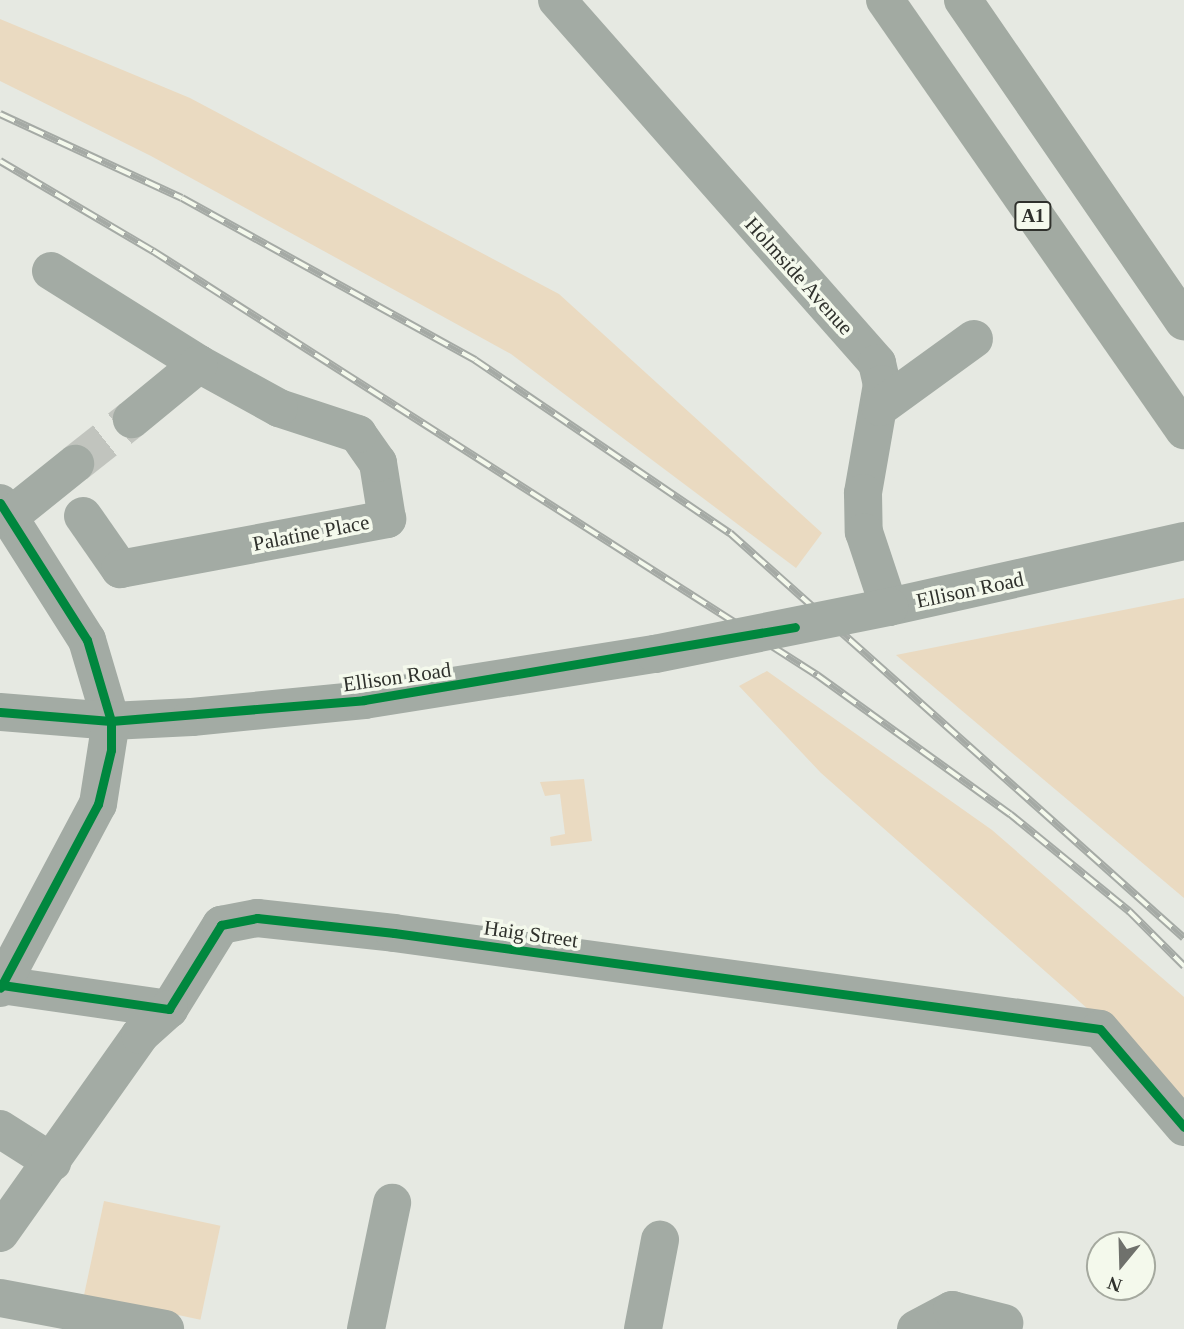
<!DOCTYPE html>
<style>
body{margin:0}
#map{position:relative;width:1184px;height:1329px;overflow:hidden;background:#e6e9e2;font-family:Georgia,serif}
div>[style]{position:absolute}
.green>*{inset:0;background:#eadac1;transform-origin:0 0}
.minor-tunnel>*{height:38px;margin-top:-19px;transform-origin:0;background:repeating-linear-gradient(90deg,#c1c4be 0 38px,transparent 0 57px)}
.minor>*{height:38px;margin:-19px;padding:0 19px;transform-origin:19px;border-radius:19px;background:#a3aba4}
.tertiary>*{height:38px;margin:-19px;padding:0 19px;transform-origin:19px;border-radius:19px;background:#a3aba4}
.trunk>*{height:38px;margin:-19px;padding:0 19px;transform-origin:19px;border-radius:19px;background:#a2aaa2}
.rail>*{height:8px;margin-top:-4px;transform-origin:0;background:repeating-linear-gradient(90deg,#f4f9ec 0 16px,#a5aaa5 0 32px);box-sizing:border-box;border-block:2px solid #a5aaa5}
.tertiary-bridge>*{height:38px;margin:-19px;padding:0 19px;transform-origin:19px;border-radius:19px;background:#a3aba4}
.cycleway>*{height:9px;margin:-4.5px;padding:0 4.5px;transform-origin:4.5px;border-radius:4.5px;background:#00873e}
span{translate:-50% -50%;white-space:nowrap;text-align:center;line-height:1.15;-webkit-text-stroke:7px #f4f9ec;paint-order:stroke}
.shield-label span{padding:2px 5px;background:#f4f9ec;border:2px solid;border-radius:5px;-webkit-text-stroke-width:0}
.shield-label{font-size:19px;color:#2f312c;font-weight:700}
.street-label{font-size:21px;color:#2f312c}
.north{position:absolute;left:1086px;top:1231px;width:70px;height:70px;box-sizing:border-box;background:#f4f9ec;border:2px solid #a5a99f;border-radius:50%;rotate:199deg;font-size:19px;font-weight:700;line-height:28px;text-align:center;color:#2f312c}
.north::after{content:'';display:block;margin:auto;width:24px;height:32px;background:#6f716c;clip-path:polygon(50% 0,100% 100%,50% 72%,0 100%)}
</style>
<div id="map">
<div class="green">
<div style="clip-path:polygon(0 19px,190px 98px,559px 294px,822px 533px,796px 568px,511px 354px,151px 156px,0 81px)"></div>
<div style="clip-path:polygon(1184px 598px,1184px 898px,896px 655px)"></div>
<div style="clip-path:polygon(767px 671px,992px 830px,1184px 997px,1184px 1110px,1089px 1010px,821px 773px,739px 686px)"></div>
<div style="clip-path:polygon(584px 779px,592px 841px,551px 846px,550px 837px,565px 834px,560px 794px,545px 796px,540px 782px)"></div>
<div style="left:104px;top:1201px;width:119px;height:96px;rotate:12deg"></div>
</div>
<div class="minor-tunnel">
<div style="left:75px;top:464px;width:73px;rotate:-38.3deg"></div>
</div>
<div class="minor">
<div style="left:557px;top:0;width:484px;rotate:48.6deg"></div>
<div style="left:877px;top:363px;width:22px;rotate:77deg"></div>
<div style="left:882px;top:384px;width:111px;rotate:99.9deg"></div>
<div style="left:863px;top:493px;width:39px;rotate:89deg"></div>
<div style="left:864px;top:532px;width:79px;rotate:71.6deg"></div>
<div style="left:51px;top:271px;width:175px;rotate:32.1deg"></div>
<div style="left:880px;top:407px;width:116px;rotate:-35.9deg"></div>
<div style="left:0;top:503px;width:162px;rotate:57.6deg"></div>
<div style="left:87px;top:640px;width:84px;rotate:73.5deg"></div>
<div style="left:83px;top:516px;width:65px;rotate:55.1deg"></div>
<div style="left:120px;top:569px;width:272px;rotate:-10.6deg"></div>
<div style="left:387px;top:519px;width:57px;rotate:-99.1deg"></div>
<div style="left:378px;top:463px;width:35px;rotate:-125deg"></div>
<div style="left:358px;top:434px;width:83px;rotate:-161.8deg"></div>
<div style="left:279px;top:408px;width:91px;rotate:-151.2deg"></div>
<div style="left:199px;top:364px;width:87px;rotate:140.6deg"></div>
<div style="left:9px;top:517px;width:85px;rotate:-38.8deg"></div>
<div style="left:2px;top:985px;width:169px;rotate:8.2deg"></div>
<div style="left:169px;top:1009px;width:99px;rotate:-58.2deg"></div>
<div style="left:221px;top:925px;width:37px;rotate:-11deg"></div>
<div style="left:257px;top:918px;width:138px;rotate:6.2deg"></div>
<div style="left:394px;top:933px;width:712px;rotate:7.74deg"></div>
<div style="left:1100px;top:1029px;width:129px;rotate:49.4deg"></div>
<div style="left:0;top:1129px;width:62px;rotate:32.4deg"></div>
<div style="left:0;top:1233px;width:242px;rotate:-54.7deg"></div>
<div style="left:140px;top:1035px;width:39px;rotate:-42deg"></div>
<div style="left:0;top:1298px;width:168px;rotate:10.6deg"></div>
<div style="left:366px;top:1329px;width:129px;rotate:-78.3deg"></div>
<div style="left:643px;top:1329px;width:91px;rotate:-79.2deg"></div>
<div style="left:916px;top:1329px;width:41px;rotate:-27.8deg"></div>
<div style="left:952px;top:1310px;width:54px;rotate:14deg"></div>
</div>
<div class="tertiary">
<div style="left:889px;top:607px;width:302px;rotate:-12.6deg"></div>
<div style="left:0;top:712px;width:111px;rotate:4.6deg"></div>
<div style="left:111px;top:721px;width:81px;rotate:-2.8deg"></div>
<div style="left:192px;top:717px;width:173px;rotate:-5.6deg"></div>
<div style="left:364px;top:700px;width:295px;rotate:-9deg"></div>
<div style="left:0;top:988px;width:208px;rotate:-62deg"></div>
<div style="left:98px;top:804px;width:84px;rotate:-81.1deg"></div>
</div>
<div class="trunk">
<div style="left:885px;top:0;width:524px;rotate:55.19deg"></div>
<div style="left:963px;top:0;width:390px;rotate:55.5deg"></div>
</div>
<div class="rail">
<div style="left:0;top:114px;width:200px;rotate:24.8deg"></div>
<div style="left:182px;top:198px;width:335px;rotate:28.9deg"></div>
<div style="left:475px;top:360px;width:308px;rotate:34.2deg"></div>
<div style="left:730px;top:533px;width:608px;rotate:41.74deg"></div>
<div style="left:0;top:161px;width:178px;rotate:30.5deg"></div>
<div style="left:153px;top:251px;width:788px;rotate:32.56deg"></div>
<div style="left:817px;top:675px;width:238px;rotate:35.8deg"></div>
<div style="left:1010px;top:814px;width:154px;rotate:39.2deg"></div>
<div style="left:1129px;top:911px;width:78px;rotate:45deg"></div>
</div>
<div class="tertiary-bridge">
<div style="left:655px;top:654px;width:239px;rotate:-11.4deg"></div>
</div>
<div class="cycleway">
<div style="left:0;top:503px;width:162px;rotate:57.6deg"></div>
<div style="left:87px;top:640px;width:84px;rotate:73.5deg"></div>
<div style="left:111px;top:721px;width:29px;rotate:90deg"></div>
<div style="left:111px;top:750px;width:56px;rotate:103.5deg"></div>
<div style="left:98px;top:804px;width:208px;rotate:118deg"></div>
<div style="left:0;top:712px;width:111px;rotate:4.6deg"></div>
<div style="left:111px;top:721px;width:254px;rotate:-4.7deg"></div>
<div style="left:364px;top:700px;width:437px;rotate:-9.6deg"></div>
<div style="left:2px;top:985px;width:169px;rotate:8.2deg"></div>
<div style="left:169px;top:1009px;width:99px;rotate:-58.2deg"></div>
<div style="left:221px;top:925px;width:37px;rotate:-11deg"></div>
<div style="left:257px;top:918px;width:138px;rotate:6.2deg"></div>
<div style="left:394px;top:933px;width:712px;rotate:7.74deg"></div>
<div style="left:1100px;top:1029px;width:129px;rotate:49.4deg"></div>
</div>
<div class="shield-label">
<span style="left:1033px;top:216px">A1</span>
</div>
<div class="street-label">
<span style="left:799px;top:276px;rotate:48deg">Holmside Avenue</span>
<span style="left:311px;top:533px;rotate:-11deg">Palatine Place</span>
<span style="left:970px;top:590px;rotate:-12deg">Ellison Road</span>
<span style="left:397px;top:677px;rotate:-8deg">Ellison Road</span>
<span style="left:531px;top:934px;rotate:8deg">Haig Street</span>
</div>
<div class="north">N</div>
</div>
